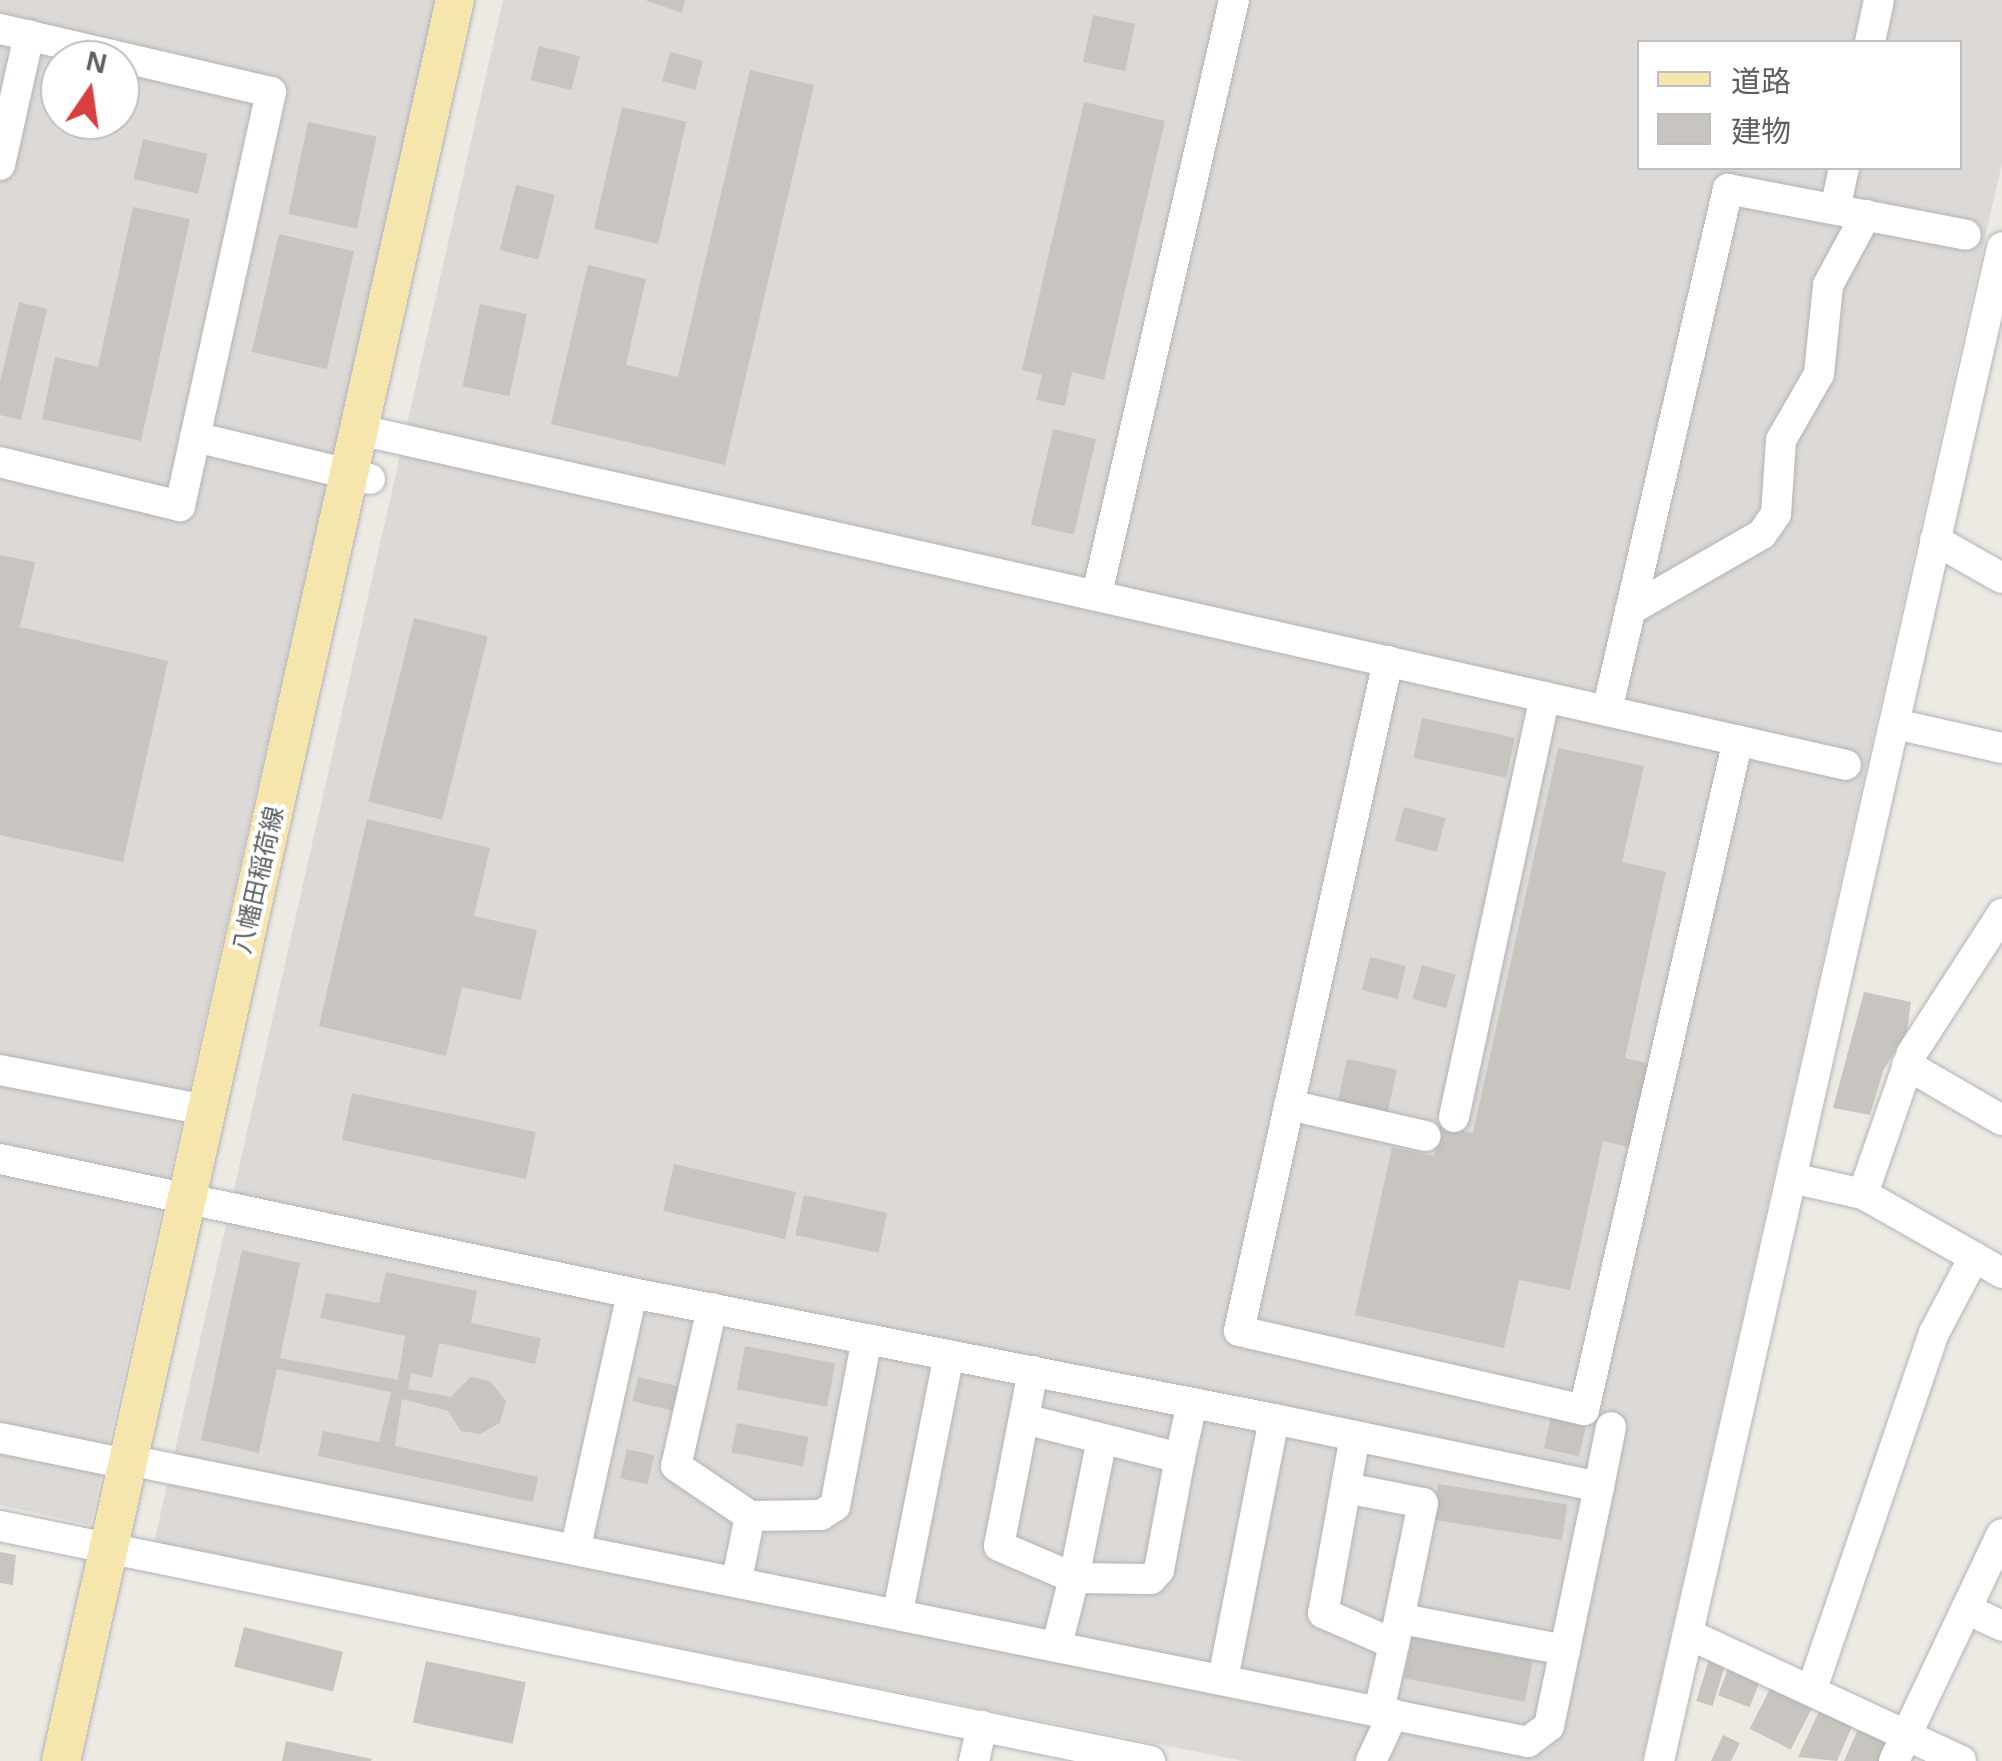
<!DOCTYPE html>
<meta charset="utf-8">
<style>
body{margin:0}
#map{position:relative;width:2002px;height:1761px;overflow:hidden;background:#edeae4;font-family:Arial,"Noto Sans JP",sans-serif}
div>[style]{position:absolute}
.industrial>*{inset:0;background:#dcd9d6}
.building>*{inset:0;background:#c8c5c0;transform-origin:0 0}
.roads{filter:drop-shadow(0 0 2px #b1b4b8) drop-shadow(0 0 2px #b1b4b8)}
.minor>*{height:30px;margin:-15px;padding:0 15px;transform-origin:15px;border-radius:15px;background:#fff}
.major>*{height:38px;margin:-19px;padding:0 19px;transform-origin:19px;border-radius:19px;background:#f7e5ae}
span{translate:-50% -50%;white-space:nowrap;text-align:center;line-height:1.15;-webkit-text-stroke:8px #fff;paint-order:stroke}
.street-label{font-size:25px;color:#5c6063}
.legend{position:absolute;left:1637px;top:40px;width:325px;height:130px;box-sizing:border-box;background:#fff;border:2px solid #bebfc1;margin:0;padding:12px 18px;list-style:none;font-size:30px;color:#5c6063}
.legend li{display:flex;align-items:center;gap:20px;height:50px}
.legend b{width:50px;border:2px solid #bebfc1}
.north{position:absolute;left:40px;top:40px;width:100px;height:100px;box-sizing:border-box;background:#fff;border:2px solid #bebfc1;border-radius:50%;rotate:13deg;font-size:28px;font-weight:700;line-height:40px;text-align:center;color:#5c6063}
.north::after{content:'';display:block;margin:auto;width:35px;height:45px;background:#d93e40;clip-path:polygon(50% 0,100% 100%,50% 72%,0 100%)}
</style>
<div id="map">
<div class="industrial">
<div style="clip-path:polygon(evenodd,0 0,436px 0,90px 1525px,0 1505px,0 0,60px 60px,120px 60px,120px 120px,60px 120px,60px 60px)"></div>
<div style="clip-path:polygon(evenodd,503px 0,2002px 0,2002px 163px,1642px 1761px,1243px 1761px,154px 1543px,503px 0,1640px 42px,1960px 42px,1960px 168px,1640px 168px,1640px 42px)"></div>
</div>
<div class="building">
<div style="clip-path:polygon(645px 0,685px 0,682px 13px)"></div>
<div style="left:1093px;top:15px;width:43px;height:48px;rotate:12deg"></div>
<div style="left:539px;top:46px;width:42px;height:35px;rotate:14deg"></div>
<div style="left:670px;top:52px;width:34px;height:30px;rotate:15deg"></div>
<div style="clip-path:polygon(750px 70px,814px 85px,725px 465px,551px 424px,588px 265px,646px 279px,626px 365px,678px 377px)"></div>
<div style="clip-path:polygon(1084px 102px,1165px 121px,1104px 380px,1072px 372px,1065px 406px,1036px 400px,1042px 375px,1022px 370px)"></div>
<div style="left:622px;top:107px;width:66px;height:125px;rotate:13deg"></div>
<div style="left:308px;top:122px;width:70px;height:94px;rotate:12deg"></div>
<div style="left:143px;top:139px;width:66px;height:41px;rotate:13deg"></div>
<div style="left:516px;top:185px;width:40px;height:67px;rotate:14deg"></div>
<div style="clip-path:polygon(133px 207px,190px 219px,141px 441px,42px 419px,55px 357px,98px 367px)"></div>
<div style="left:279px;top:234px;width:77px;height:121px;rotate:13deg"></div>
<div style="clip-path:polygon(19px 302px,47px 309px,21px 420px,0 415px,0 382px)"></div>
<div style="left:480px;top:304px;width:48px;height:84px;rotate:12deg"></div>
<div style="left:1053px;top:429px;width:44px;height:98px;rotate:13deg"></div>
<div style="clip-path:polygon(0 555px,35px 562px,20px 627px,168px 661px,123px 862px,0 835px)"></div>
<div style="left:414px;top:618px;width:76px;height:189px;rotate:14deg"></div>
<div style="left:1422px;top:718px;width:95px;height:41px;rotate:12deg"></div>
<div style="clip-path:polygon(1558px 748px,1644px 766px,1622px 862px,1666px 872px,1625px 1058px,1650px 1064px,1632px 1148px,1603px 1141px,1570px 1290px,1519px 1280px,1504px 1348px,1355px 1315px,1392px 1147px,1434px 1156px,1440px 1126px,1473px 1133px)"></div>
<div style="left:1404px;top:807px;width:43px;height:35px;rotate:15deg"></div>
<div style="clip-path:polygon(367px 819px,490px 848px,474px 916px,537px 930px,521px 1000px,462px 987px,446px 1056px,319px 1026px)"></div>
<div style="left:1370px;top:957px;width:37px;height:34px;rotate:14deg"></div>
<div style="left:1422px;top:965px;width:35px;height:35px;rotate:16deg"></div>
<div style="clip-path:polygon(1864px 992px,1911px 1002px,1907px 1031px,1883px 1071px,1870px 1115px,1833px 1108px)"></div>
<div style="left:1347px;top:1059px;width:51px;height:48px;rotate:12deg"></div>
<div style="left:352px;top:1093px;width:188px;height:48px;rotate:12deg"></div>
<div style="left:674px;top:1164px;width:125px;height:48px;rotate:13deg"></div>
<div style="left:804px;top:1195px;width:85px;height:41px;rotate:12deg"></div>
<div style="clip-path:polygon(242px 1250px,300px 1263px,280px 1358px,398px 1380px,405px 1336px,320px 1318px,326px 1293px,379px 1303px,386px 1272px,477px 1291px,471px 1323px,541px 1338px,535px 1364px,439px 1343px,432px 1378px,411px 1373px,408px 1389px,451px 1397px,470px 1377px,490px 1381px,506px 1401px,500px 1423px,480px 1434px,461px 1431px,448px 1411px,402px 1399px,395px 1446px,538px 1477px,533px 1502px,318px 1456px,323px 1431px,379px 1442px,391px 1392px,277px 1369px,259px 1453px,201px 1440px)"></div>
<div style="left:745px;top:1346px;width:92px;height:44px;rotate:11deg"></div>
<div style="left:638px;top:1377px;width:48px;height:25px;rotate:13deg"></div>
<div style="left:1551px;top:1417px;width:36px;height:32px;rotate:13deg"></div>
<div style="left:737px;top:1423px;width:73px;height:30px;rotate:11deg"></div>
<div style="left:627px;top:1449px;width:28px;height:30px;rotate:13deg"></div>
<div style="left:1438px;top:1484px;width:131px;height:36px;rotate:9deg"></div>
<div style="clip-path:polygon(0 1552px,16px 1555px,13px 1585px,0 1583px)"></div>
<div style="left:244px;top:1627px;width:102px;height:41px;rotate:14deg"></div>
<div style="left:1412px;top:1637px;width:123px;height:42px;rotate:11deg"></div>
<div style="left:1710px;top:1656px;width:17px;height:47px;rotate:17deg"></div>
<div style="left:426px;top:1661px;width:102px;height:63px;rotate:12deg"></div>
<div style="left:1728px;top:1669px;width:34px;height:28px;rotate:21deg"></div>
<div style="left:1772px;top:1685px;width:46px;height:49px;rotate:27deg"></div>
<div style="clip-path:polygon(1821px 1707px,1854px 1722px,1837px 1761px,1798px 1757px)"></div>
<div style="clip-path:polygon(1859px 1727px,1892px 1742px,1883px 1761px,1844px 1761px)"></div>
<div style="clip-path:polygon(1723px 1735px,1740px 1743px,1731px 1761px,1711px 1761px)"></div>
<div style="clip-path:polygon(286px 1741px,372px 1759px,371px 1761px,282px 1761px)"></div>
</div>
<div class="roads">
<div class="minor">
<div style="left:0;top:29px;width:278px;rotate:13.1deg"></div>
<div style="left:271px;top:92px;width:424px;rotate:102.4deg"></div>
<div style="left:180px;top:506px;width:185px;rotate:-166.3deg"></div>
<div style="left:1870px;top:42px;width:43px;rotate:-77.9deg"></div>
<div style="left:0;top:165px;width:133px;rotate:-77.4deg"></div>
<div style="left:1835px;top:209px;width:42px;rotate:-77.6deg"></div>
<div style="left:360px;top:430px;width:1523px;rotate:12.7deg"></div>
<div style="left:195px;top:437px;width:180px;rotate:13.5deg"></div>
<div style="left:1935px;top:540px;width:77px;rotate:29.6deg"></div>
<div style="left:1097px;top:594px;width:610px;rotate:-77.01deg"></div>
<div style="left:1630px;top:610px;width:152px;rotate:-29.9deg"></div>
<div style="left:1762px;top:534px;width:24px;rotate:-55deg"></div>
<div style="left:1776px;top:514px;width:74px;rotate:-86.1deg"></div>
<div style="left:1781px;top:440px;width:76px;rotate:-60.1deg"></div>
<div style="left:1819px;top:374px;width:89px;rotate:-84.2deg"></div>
<div style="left:1828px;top:285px;width:80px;rotate:-61.5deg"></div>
<div style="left:1388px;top:661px;width:686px;rotate:102.54deg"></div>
<div style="left:1239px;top:1331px;width:354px;rotate:12.9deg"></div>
<div style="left:1584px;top:1410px;width:687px;rotate:-77.06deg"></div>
<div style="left:1607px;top:711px;width:536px;rotate:-76.95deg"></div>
<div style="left:1728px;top:189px;width:242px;rotate:10.9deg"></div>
<div style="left:1895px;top:724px;width:110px;rotate:12.6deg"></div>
<div style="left:1907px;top:1065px;width:110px;rotate:30.1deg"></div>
<div style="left:0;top:1070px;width:210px;rotate:11deg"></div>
<div style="left:1289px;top:1105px;width:140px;rotate:12.8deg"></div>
<div style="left:1454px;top:1117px;width:430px;rotate:-77.8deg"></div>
<div style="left:0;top:1159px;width:646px;rotate:11.97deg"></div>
<div style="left:632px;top:1293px;width:654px;rotate:11.1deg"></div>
<div style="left:1274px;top:1419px;width:265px;rotate:101.1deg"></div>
<div style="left:1796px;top:1179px;width:69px;rotate:12.6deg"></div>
<div style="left:1863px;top:1194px;width:160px;rotate:29.6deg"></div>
<div style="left:1863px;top:1194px;width:149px;rotate:-70.8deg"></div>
<div style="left:1912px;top:1053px;width:166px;rotate:-57.1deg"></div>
<div style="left:712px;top:1308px;width:162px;rotate:102.8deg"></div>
<div style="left:676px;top:1466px;width:89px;rotate:34deg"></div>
<div style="left:750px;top:1516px;width:64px;rotate:101.7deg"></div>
<div style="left:1033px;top:1371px;width:178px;rotate:101deg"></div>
<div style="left:999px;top:1546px;width:82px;rotate:23.1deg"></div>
<div style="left:1074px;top:1578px;width:69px;rotate:104.2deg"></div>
<div style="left:1024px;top:1419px;width:161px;rotate:14deg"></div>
<div style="left:1180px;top:1458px;width:56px;rotate:-77.7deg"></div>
<div style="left:1274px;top:1419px;width:332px;rotate:11.8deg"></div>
<div style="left:1599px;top:1487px;width:61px;rotate:-78.7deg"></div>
<div style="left:1355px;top:1436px;width:180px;rotate:100.2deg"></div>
<div style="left:1323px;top:1613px;width:77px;rotate:23.6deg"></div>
<div style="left:1394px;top:1644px;width:69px;rotate:102.6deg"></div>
<div style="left:0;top:1438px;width:130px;rotate:11.6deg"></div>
<div style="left:1102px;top:1439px;width:142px;rotate:101.4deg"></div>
<div style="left:1074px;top:1578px;width:77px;rotate:0.7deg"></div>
<div style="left:1151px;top:1579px;width:12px;rotate:-48deg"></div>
<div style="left:1159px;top:1570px;width:114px;rotate:-79.4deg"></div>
<div style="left:148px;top:1464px;width:1408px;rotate:11.39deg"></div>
<div style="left:1528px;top:1742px;width:26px;rotate:-37deg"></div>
<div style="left:1549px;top:1726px;width:244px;rotate:-78.2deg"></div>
<div style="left:1346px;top:1488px;width:78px;rotate:11deg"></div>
<div style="left:1423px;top:1503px;width:144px;rotate:101.6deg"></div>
<div style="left:750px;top:1516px;width:71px;rotate:-0.8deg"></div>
<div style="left:821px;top:1515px;width:17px;rotate:-33deg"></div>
<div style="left:835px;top:1506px;width:170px;rotate:-79.2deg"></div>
<div style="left:0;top:1526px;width:1174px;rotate:11.55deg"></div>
<div style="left:576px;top:1546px;width:259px;rotate:-77.5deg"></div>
<div style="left:1966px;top:1609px;width:40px;rotate:25deg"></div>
<div style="left:898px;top:1612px;width:262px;rotate:-78.8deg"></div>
<div style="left:1402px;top:1619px;width:166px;rotate:10.8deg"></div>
<div style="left:1688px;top:1634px;width:301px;rotate:24.9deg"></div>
<div style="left:1812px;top:1689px;width:376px;rotate:-71.1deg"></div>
<div style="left:1934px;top:1333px;width:86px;rotate:-62.2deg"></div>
<div style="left:974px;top:1761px;width:36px;rotate:-77deg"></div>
<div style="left:1371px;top:1761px;width:52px;rotate:-64.9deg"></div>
<div style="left:1659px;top:1761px;width:1552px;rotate:-77.23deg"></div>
<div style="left:1894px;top:1761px;width:251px;rotate:-64.6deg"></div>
</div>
<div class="major">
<div style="left:61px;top:1761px;width:1805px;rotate:-77.39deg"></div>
</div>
</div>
<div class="street-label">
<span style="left:258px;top:880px;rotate:-77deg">八幡田稲荷線</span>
</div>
<ul class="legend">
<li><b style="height:12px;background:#f7e5ae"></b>道路</li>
<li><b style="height:28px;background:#c8c5c0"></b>建物</li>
</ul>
<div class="north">N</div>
</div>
